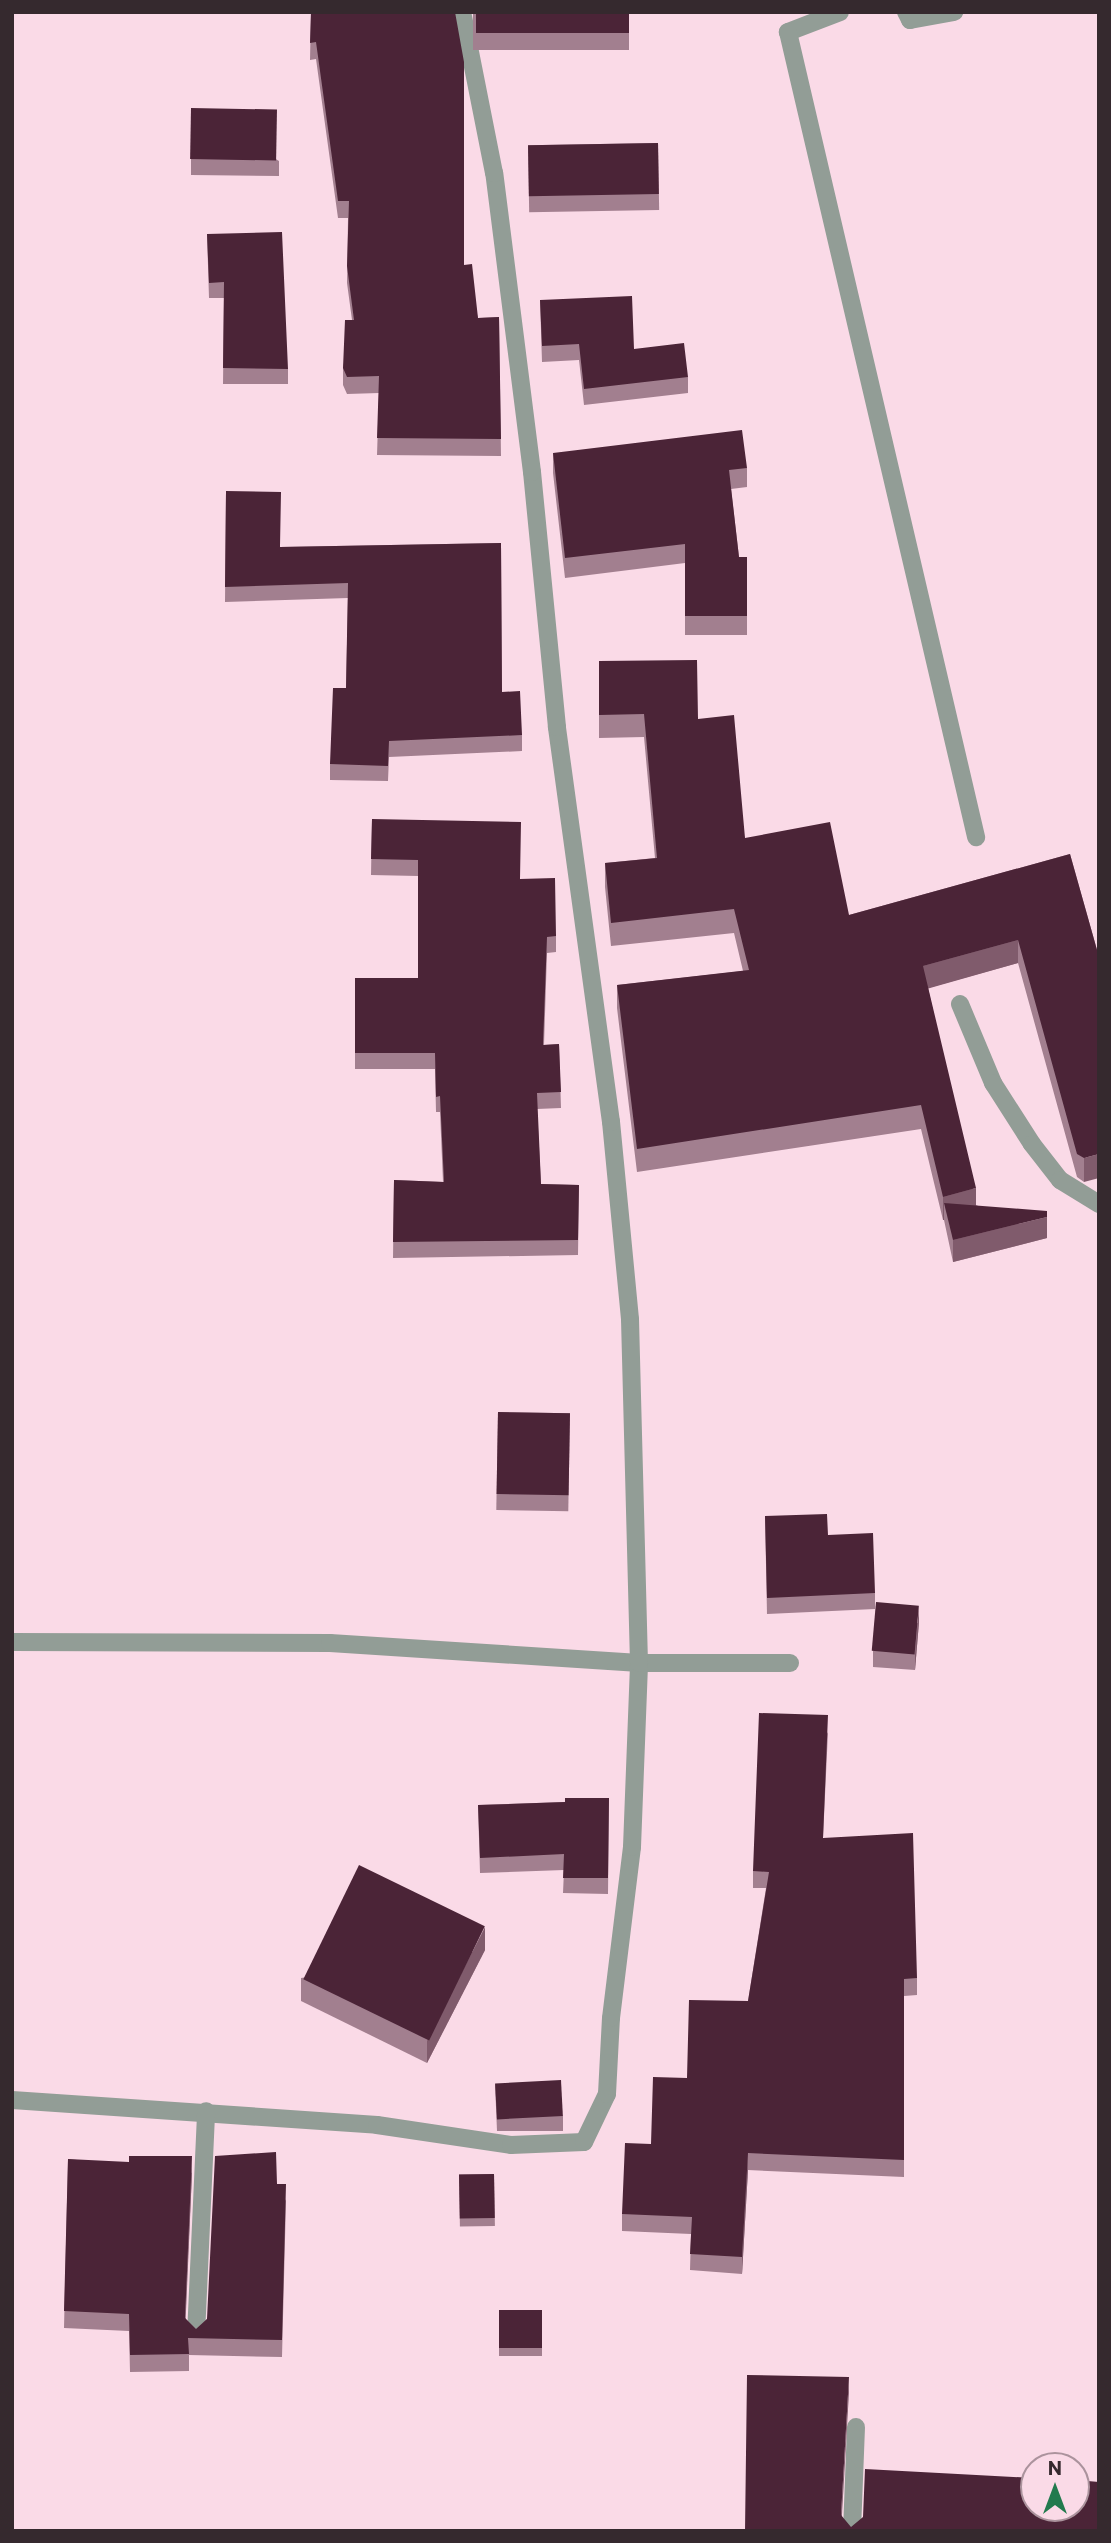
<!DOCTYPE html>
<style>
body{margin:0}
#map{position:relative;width:1111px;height:2543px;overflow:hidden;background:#fadae7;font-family:Commissioner,sans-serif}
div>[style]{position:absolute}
.minor>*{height:18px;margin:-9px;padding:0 9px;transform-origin:9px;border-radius:9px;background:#929d96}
.wall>*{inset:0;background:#a27f8f;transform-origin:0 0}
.shaded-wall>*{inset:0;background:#805b6c}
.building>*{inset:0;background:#4b2437;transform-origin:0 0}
span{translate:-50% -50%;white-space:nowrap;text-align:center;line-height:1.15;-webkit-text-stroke:7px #fadae7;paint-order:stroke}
.frame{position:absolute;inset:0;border:14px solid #35292e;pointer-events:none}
.north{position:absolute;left:1020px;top:2452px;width:70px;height:70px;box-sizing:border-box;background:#fadae7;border:2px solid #ab939d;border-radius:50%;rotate:0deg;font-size:19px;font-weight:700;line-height:28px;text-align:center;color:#35292e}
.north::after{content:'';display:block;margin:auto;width:24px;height:32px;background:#227a4e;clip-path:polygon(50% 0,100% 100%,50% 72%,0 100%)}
</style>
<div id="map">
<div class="minor">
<div style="left:840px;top:12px;width:56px;rotate:159deg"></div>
<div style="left:788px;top:32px;width:827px;rotate:76.85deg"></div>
<div style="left:906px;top:12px;width:9px;rotate:63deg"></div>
<div style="left:910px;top:20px;width:45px;rotate:-10.3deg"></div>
<div style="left:960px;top:1004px;width:86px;rotate:67.3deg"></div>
<div style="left:993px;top:1083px;width:72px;rotate:57.4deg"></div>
<div style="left:1032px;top:1144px;width:46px;rotate:52.1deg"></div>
<div style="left:1060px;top:1180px;width:46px;rotate:31.6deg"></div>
<div style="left:12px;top:1642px;width:318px;rotate:0.2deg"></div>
<div style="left:330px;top:1643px;width:310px;rotate:3.7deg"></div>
<div style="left:639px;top:1663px;width:151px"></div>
<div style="left:12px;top:2100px;width:366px;rotate:3.9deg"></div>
<div style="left:377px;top:2125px;width:135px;rotate:8.5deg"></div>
<div style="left:511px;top:2145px;width:73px;rotate:-2.4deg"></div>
<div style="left:584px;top:2142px;width:53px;rotate:-64.4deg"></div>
<div style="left:607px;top:2094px;width:76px;rotate:-87deg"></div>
<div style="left:611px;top:2018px;width:172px;rotate:-83deg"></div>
<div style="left:632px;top:1847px;width:184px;rotate:-87.8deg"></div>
<div style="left:639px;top:1663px;width:344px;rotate:-91.5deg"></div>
<div style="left:630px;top:1319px;width:198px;rotate:-95.5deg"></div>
<div style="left:611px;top:1122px;width:399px;rotate:-97.8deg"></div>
<div style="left:557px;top:727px;width:256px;rotate:-95.6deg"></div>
<div style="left:532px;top:472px;width:301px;rotate:-97.2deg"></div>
<div style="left:494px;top:173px;width:164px;rotate:-101.2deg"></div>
<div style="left:196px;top:2335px;width:224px;rotate:-87.4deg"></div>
<div style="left:852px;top:2531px;width:104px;rotate:-87.8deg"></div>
</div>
<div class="wall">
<div style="clip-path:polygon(311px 12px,464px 265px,478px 318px,499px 317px,501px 456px,377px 455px,379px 393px,347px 394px,343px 385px,343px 368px,352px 320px,347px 283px,348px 218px,338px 218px,316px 59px,310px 60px)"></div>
<div style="left:473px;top:12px;width:156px;height:38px"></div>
<div style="clip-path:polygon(191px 108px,279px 161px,279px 176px,191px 175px)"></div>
<div style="left:658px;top:143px;width:67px;height:130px;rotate:89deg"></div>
<div style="clip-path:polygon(207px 234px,288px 369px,288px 384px,223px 384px,224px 298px,209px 298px)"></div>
<div style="clip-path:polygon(540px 300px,688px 377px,688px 393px,584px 405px,579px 360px,542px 362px)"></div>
<div style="clip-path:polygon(553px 453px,747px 468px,747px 487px,731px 489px,739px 557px,747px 557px,747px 635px,685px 635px,685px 563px,565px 578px,553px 473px)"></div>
<div style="clip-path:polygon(226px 491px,280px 547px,501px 543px,502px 692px,522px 735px,522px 751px,389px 757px,388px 781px,330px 780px,330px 764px,346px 688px,348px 598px,225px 602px)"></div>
<div style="clip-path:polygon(599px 661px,698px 719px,745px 838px,849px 915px,1070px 854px,1099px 957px,1084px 1182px,1077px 1177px,1018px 963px,928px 988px,976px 1205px,1047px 1238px,953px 1262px,944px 1220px,943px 1220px,921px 1129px,637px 1172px,617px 1008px,617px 985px,743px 971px,734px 933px,611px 946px,605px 887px,605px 863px,655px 858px,644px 737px,599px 738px)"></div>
<div style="clip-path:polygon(372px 819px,520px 879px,556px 936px,556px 952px,547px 953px,544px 1045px,559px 1044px,561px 1108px,537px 1109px,541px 1184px,579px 1185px,578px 1255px,393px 1258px,394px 1180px,443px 1182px,440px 1112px,436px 1112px,435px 1069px,355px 1069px,355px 978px,418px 978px,418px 876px,371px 875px)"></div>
<div style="left:498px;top:1412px;width:72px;height:98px;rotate:1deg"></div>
<div style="clip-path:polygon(765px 1516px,875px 1593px,875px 1609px,767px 1614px)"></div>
<div style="clip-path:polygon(919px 1622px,915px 1670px,873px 1667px,873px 1651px)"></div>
<div style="clip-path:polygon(828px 1732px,823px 1838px,917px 1978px,917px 1995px,904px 1996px,904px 2177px,748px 2170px,742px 2274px,690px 2270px,691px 2234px,622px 2231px,622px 2214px,651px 2144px,687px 2078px,748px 2001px,766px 1888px,753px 1888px,753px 1871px)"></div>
<div style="clip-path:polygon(609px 1798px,608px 1894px,563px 1893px,564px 1870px,480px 1873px,478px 1805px,565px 1802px)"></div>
<div style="clip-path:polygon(485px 1950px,427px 2063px,301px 2001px,301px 1978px)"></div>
<div style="clip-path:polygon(495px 2084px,563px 2116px,563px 2131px,497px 2131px)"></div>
<div style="clip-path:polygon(68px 2159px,192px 2173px,185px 2318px,196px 2329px,207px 2319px,277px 2184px,286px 2201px,282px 2357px,189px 2355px,189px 2371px,130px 2372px,129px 2331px,64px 2328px)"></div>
<div style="left:494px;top:2174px;width:52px;height:35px;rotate:89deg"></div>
<div style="left:499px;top:2310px;width:43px;height:46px"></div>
</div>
<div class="shaded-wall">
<div style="clip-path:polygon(1018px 940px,1018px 963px,923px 990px,923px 966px)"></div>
<div style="clip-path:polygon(1099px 1154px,1099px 1178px,1084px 1182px,1084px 1158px)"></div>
<div style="clip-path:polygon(976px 1188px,976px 1211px,944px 1203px,944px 1220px,943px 1220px,943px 1197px)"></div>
<div style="clip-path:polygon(1047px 1217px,1047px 1238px,953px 1262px,953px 1240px)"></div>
<div style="clip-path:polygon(919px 1606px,919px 1622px,915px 1670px,915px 1655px)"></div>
<div style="clip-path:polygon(485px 1927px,485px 1950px,427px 2063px,427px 2041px)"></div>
<div style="clip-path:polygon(748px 2153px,748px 2170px,742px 2274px,742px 2257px)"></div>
<div style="clip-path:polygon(192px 2156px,192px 2173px,185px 2334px,185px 2318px)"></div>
<div style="clip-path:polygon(849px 2377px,849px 2392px,841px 2531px,841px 2515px)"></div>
</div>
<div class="building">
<div style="clip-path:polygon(311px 12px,455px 12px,464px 62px,464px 265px,472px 264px,478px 318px,499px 317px,501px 439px,377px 438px,379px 376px,347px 377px,343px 368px,345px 320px,354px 320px,347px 266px,349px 201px,338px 201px,316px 42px,310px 43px)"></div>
<div style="left:476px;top:12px;width:153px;height:21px"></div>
<div style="left:191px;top:108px;width:86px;height:51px;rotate:1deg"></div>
<div style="left:658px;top:143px;width:51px;height:130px;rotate:89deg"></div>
<div style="clip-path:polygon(282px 232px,288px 369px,223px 368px,224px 282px,209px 283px,207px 234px)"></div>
<div style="clip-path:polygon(632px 296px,634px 349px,684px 343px,688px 377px,584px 389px,579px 344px,542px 346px,540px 300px)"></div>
<div style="clip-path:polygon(742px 430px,747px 468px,729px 470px,739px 557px,747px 557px,747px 616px,685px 616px,685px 544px,565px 558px,553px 453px)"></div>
<div style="clip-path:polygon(226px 491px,281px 492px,280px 547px,501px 543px,502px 692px,520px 691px,522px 735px,389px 741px,388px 766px,330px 764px,333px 688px,346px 688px,348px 583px,225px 587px)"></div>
<div style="clip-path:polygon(697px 660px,698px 719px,734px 715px,745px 838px,830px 822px,849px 915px,1070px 854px,1099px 957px,1099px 1154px,1084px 1158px,1077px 1154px,1018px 940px,923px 966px,976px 1188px,943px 1197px,921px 1105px,637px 1149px,617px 985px,749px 970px,734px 909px,611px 923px,605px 863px,657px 858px,644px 714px,599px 715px,599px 661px)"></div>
<div style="clip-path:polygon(372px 819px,521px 822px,520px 879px,555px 878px,556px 936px,547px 937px,543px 1045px,559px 1044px,561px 1092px,537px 1093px,541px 1184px,579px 1185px,578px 1240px,393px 1242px,394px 1180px,444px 1182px,440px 1096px,436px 1097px,435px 1053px,355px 1053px,355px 978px,418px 978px,418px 860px,371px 859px)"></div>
<div style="clip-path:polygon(944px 1203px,1047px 1211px,1047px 1217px,953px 1240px)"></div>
<div style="left:498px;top:1412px;width:72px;height:82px;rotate:1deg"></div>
<div style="clip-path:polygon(827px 1514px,828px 1535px,873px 1533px,875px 1593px,767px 1598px,765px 1516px)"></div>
<div style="left:876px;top:1602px;width:43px;height:49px;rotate:5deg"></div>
<div style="clip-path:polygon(759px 1713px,828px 1715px,823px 1838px,913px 1833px,917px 1978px,904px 1979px,904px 2160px,748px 2153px,742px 2257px,690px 2254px,692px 2217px,622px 2214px,625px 2143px,651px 2144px,653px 2077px,687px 2078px,689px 2000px,748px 2001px,769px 1872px,753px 1871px)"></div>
<div style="clip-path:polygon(565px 1798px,609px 1798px,608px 1878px,563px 1878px,564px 1854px,480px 1858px,478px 1805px,565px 1802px)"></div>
<div style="left:359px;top:1865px;width:140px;height:127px;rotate:26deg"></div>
<div style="left:561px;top:2080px;width:36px;height:66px;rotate:87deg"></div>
<div style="clip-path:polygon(276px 2152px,277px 2184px,286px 2184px,282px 2340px,188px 2338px,189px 2354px,130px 2355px,129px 2314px,64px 2311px,68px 2159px,129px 2162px,129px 2156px,192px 2156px,185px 2318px,196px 2329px,207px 2319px,215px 2156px)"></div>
<div style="left:494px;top:2174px;width:44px;height:35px;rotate:89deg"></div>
<div style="left:499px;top:2310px;width:43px;height:38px"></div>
<div style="clip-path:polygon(747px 2375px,849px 2377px,841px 2515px,851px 2527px,863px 2517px,865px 2469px,1034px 2478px,1034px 2508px,1076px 2508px,1076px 2480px,1099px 2482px,1099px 2531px,745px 2531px)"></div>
</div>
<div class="frame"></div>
<div class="north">N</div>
</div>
